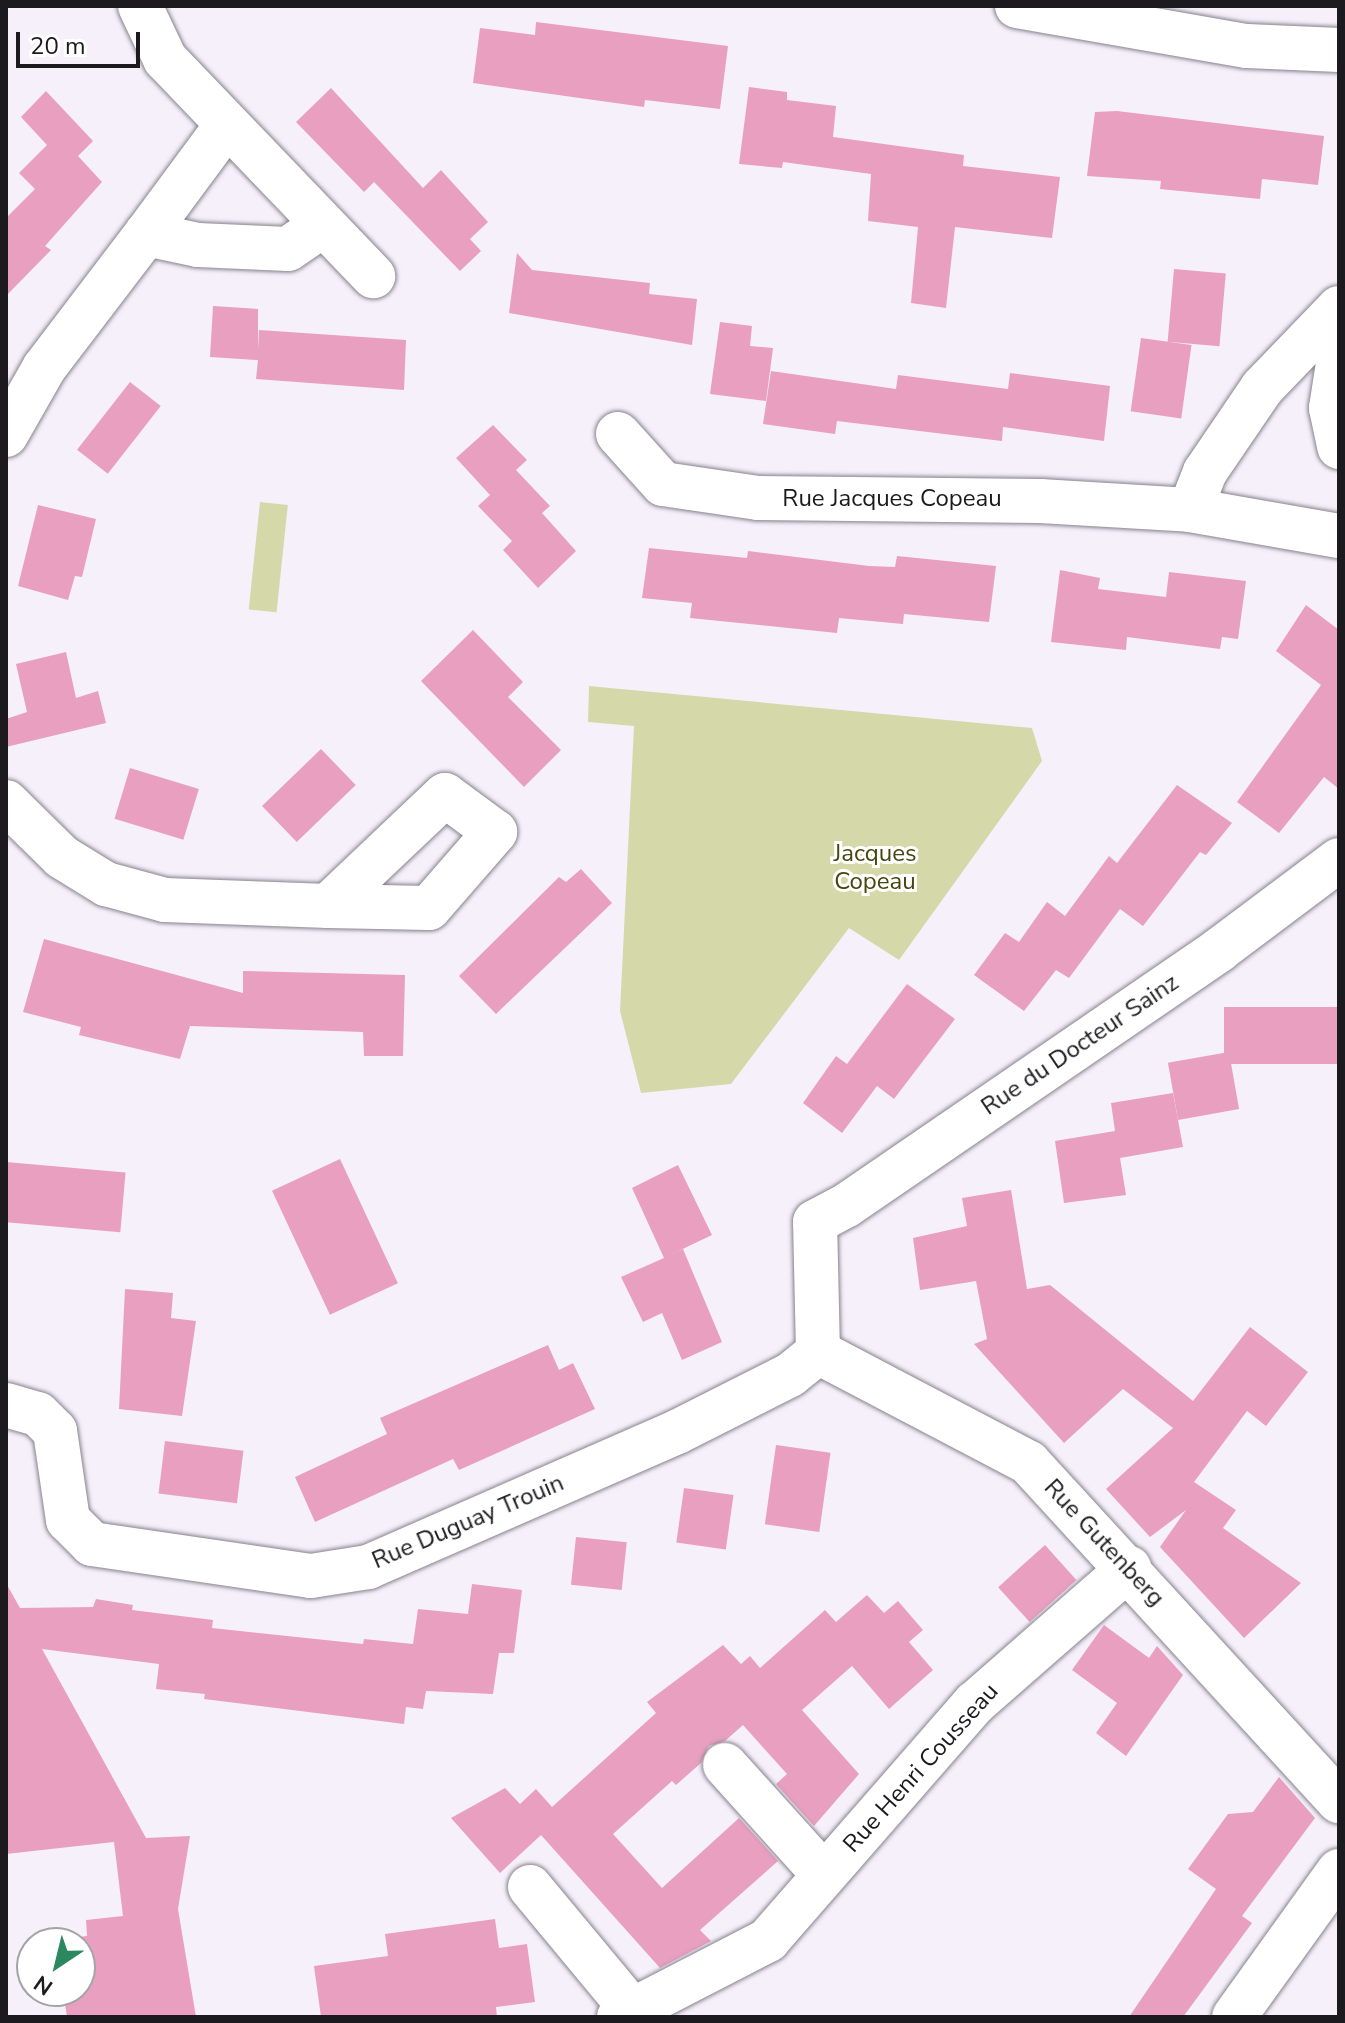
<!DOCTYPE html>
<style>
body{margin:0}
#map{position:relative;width:1345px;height:2023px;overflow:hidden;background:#f6f0fb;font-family:"Nunito Sans",sans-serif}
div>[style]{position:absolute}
.green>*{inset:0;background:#d5d9aa;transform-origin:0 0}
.building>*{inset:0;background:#e99fc0;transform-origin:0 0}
.roads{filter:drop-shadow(0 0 2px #87828c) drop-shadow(0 0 2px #87828c)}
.minor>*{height:44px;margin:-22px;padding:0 22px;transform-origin:22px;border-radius:22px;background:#fff}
span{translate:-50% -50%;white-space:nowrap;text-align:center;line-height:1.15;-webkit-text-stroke:6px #fff;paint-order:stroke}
.street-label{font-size:24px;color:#1c1a1e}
.park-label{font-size:24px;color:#45470e}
.frame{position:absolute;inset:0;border:8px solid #1c1a1e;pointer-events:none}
.north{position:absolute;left:16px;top:1927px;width:80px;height:80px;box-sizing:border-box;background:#fff;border:2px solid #a4a3a5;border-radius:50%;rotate:215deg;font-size:22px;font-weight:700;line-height:32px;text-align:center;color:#1c1a1e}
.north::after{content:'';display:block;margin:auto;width:28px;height:36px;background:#2c895f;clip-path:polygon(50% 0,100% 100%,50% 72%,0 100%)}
.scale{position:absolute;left:16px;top:32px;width:124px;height:36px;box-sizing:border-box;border:4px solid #1c1a1e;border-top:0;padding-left:10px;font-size:24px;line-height:28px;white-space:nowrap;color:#1c1a1e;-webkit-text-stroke:6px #fff;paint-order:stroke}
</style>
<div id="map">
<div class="green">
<div style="left:260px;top:502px;width:28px;height:108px;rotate:6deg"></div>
<div style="clip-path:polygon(589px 686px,1032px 728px,1042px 761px,899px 960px,849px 928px,731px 1084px,641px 1093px,620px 1011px,634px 726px,588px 722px)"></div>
</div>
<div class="building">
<div style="clip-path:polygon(536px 22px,728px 46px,720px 109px,645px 100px,644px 107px,473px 83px,480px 28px,535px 35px)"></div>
<div style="clip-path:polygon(749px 87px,787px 92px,787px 100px,836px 106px,833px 137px,964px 155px,963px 166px,1060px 177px,1052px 238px,955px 227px,946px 308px,911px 303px,918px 227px,868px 221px,871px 174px,783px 162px,782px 168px,739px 164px)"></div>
<div style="clip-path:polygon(331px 88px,423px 188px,441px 170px,488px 222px,470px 239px,481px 251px,460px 271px,374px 182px,364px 192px,296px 122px)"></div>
<div style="clip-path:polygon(46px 91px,93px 141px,78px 156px,102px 182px,45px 246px,51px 250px,6px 296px,6px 218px,35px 189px,19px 173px,47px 145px,21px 117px)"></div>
<div style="clip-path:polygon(1117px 111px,1324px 136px,1318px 185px,1262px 179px,1260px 199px,1160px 189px,1161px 181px,1087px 176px,1095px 112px)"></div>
<div style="clip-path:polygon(517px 253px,532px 270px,650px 283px,649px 294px,697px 299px,692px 345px,509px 313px)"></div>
<div style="left:1174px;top:269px;width:52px;height:73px;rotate:5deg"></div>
<div style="clip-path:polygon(213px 306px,258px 309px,258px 350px,259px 330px,406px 340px,404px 390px,256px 379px,258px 360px,210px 357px)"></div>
<div style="clip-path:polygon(720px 322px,752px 326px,750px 346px,773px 348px,766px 401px,710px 394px)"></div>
<div style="left:1141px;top:338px;width:51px;height:74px;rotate:8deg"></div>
<div style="clip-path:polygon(771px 371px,896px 389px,898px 375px,1008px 389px,1010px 373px,1110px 386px,1104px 441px,1003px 427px,1002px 441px,837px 421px,835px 434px,763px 424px)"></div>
<div style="left:130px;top:382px;width:39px;height:86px;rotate:38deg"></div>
<div style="clip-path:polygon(493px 425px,527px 460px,516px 470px,550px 506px,542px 513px,576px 551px,538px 588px,503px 550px,512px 541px,478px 506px,490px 495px,456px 458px)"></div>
<div style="clip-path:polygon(38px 505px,96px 519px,82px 577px,75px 576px,68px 600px,18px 586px)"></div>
<div style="clip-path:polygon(649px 548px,747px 558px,748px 551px,869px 566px,895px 567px,897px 556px,996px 566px,989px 622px,904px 614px,903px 624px,839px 618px,837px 633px,690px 618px,692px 603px,642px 598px)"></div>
<div style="clip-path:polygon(1060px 570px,1100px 578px,1098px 589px,1166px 597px,1169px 572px,1246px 581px,1238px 639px,1222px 637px,1220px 649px,1127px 637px,1126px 650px,1051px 642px)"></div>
<div style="clip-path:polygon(1306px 605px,1339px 630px,1339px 789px,1324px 777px,1279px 833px,1237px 802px,1321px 685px,1276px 651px)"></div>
<div style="clip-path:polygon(473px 630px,523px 682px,508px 697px,561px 750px,524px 787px,421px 681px)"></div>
<div style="clip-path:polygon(66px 652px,76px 698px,98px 691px,106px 723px,6px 747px,6px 719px,27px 712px,16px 664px)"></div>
<div style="left:321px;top:749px;width:50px;height:82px;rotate:46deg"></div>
<div style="left:130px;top:768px;width:72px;height:53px;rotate:17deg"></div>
<div style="clip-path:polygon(1177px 785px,1232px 823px,1206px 855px,1200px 852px,1143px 926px,1120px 909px,1069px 978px,1056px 970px,1024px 1011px,974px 975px,1005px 933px,1019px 942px,1047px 902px,1065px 916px,1109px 856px,1117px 863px)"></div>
<div style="clip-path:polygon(581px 869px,612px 903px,496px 1014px,459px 976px,559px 877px,566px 882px)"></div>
<div style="clip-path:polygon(44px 939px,243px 993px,243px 971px,405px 975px,403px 1056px,364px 1056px,363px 1032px,190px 1026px,180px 1059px,79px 1035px,81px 1027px,23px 1012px)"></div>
<div style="clip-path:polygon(907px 984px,955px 1019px,894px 1099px,877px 1086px,842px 1133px,803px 1103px,836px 1056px,847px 1064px)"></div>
<div style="left:1339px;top:1007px;width:57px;height:115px;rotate:90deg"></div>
<div style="left:1229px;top:1052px;width:58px;height:62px;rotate:80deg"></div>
<div style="clip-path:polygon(1173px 1093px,1183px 1147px,1120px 1158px,1126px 1195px,1064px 1203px,1055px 1141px,1115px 1131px,1111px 1103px)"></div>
<div style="left:340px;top:1159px;width:137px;height:75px;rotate:65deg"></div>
<div style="left:6px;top:1162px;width:120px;height:60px;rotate:5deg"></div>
<div style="clip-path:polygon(678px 1165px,712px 1235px,670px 1255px,683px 1249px,722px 1342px,682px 1360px,662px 1313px,643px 1322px,621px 1277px,664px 1258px,632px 1188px)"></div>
<div style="clip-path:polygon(1011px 1190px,1027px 1289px,1050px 1285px,1193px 1401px,1250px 1327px,1308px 1372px,1266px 1426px,1247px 1411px,1194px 1482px,1236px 1510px,1223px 1528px,1301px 1583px,1244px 1638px,1160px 1547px,1186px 1510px,1150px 1537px,1106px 1489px,1173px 1428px,1123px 1389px,1064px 1443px,974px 1344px,987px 1339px,976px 1281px,920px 1290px,913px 1238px,967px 1226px,962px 1198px)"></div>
<div style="clip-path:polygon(125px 1289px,173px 1293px,171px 1318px,196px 1321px,182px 1416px,119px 1409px)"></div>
<div style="clip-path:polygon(548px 1345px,559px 1370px,573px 1363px,595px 1409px,459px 1470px,453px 1459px,315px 1522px,295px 1477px,387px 1434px,380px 1418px)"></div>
<div style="left:165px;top:1441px;width:79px;height:53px;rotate:7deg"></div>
<div style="left:776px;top:1445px;width:55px;height:80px;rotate:8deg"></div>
<div style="left:684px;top:1488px;width:50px;height:55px;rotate:8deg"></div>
<div style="left:576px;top:1537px;width:51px;height:48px;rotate:6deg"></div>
<div style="left:1045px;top:1545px;width:47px;height:63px;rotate:48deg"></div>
<div style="clip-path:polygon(6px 1583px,20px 1608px,93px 1607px,96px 1599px,133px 1605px,132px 1610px,213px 1620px,212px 1628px,363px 1644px,364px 1639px,413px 1644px,418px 1609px,468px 1614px,472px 1584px,522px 1590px,514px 1653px,499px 1653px,493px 1694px,426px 1691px,423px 1709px,406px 1707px,404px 1724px,204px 1699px,205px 1694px,156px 1689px,159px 1664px,42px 1649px,146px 1838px,190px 1836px,178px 1909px,196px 2017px,67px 2017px,63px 1991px,80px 1991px,80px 1943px,54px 1940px,87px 1936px,86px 1920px,123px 1916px,114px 1842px,6px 1854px)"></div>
<div style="clip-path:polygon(867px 1595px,884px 1613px,898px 1601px,923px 1630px,909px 1642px,933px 1670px,889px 1709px,852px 1666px,802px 1710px,859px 1774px,814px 1826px,776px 1784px,787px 1774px,743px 1725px,725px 1741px,709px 1746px,701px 1763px,676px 1785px,672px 1781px,613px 1834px,662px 1888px,739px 1818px,778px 1861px,700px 1930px,711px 1941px,660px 1968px,541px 1835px,500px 1873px,451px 1818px,505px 1788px,520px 1804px,536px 1789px,552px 1807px,656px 1713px,647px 1702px,723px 1645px,741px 1664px,750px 1656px,760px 1668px,825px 1610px,836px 1622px)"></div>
<div style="clip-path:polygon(1104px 1625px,1149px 1658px,1157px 1646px,1183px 1675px,1126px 1756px,1096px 1733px,1117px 1703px,1072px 1670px)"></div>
<div style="clip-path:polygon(1279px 1777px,1315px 1818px,1242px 1916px,1252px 1923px,1183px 2017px,1129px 2017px,1216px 1889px,1188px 1869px,1228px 1814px,1253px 1812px)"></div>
<div style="clip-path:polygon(495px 1919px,499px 1948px,527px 1944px,535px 2002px,496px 2007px,497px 2017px,321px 2017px,314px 1966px,388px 1956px,385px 1934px)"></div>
</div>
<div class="roads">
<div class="minor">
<div style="left:140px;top:6px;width:59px;rotate:64.7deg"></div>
<div style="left:165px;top:59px;width:301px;rotate:46.2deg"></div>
<div style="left:1017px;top:6px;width:233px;rotate:9.9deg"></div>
<div style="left:1247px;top:46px;width:92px;rotate:2.5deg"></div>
<div style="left:226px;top:126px;width:134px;rotate:126.5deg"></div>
<div style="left:146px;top:234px;width:53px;rotate:11.9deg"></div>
<div style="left:198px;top:245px;width:90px;rotate:2.5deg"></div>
<div style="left:288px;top:249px;width:42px;rotate:-34.4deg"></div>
<div style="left:1339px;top:357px;width:52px;rotate:98.9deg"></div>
<div style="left:1331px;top:408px;width:40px;rotate:78deg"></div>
<div style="left:618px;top:434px;width:67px;rotate:48deg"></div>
<div style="left:663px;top:484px;width:96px;rotate:8.4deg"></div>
<div style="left:758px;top:498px;width:282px;rotate:0.6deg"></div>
<div style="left:1040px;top:501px;width:150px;rotate:3.4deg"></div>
<div style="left:1190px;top:510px;width:151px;rotate:9.9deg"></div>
<div style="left:6px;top:435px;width:77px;rotate:-60.4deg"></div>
<div style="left:44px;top:368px;width:168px;rotate:-52.7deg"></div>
<div style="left:1190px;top:510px;width:41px;rotate:-68.5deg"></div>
<div style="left:1205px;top:472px;width:102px;rotate:-55.8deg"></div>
<div style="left:1262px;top:388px;width:111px;rotate:-46.1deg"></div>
<div style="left:6px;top:802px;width:78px;rotate:44.5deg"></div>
<div style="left:62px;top:857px;width:52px;rotate:31.5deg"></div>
<div style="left:106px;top:884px;width:61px;rotate:15.2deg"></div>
<div style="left:165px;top:900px;width:163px;rotate:2.1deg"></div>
<div style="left:328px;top:906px;width:101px;rotate:1.1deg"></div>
<div style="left:429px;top:908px;width:101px;rotate:-49deg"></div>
<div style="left:495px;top:832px;width:62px;rotate:-143.5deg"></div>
<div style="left:445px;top:795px;width:161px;rotate:136.5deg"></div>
<div style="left:818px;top:1352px;width:238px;rotate:27.7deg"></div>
<div style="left:1029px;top:1463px;width:459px;rotate:47.5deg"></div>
<div style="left:6px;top:1405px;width:33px;rotate:16deg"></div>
<div style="left:38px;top:1414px;width:24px;rotate:45deg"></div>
<div style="left:55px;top:1431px;width:90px;rotate:81.7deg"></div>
<div style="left:68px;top:1520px;width:34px;rotate:45deg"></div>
<div style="left:92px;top:1544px;width:221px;rotate:8.3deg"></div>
<div style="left:311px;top:1576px;width:58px;rotate:-9deg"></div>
<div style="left:368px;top:1567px;width:337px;rotate:-23.6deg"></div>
<div style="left:677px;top:1432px;width:127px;rotate:-26.8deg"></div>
<div style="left:790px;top:1375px;width:36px;rotate:-39deg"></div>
<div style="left:818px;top:1352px;width:130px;rotate:-91.3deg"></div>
<div style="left:815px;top:1222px;width:36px;rotate:-28deg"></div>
<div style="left:847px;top:1205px;width:451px;rotate:-34.4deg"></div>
<div style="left:1219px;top:950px;width:150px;rotate:-36.9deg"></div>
<div style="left:725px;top:1765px;width:148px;rotate:48deg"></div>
<div style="left:530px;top:1887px;width:160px;rotate:50.3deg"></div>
<div style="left:619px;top:2017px;width:168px;rotate:-27.3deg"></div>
<div style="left:768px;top:1940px;width:315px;rotate:-48.9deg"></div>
<div style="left:975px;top:1703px;width:205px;rotate:-41.2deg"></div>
<div style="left:1234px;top:2017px;width:180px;rotate:-54.3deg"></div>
</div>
</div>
<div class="street-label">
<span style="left:892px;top:499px">Rue Jacques Copeau</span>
<span style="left:1080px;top:1045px;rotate:-34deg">Rue du Docteur Sainz</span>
<span style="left:468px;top:1522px;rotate:-23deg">Rue Duguay Trouin</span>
<span style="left:1104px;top:1543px;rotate:47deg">Rue Gutenberg</span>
<span style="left:921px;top:1768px;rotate:-48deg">Rue Henri Cousseau</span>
</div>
<div class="park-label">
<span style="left:875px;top:868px">Jacques<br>Copeau</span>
</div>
<div class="frame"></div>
<div class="north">N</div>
<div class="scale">20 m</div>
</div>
